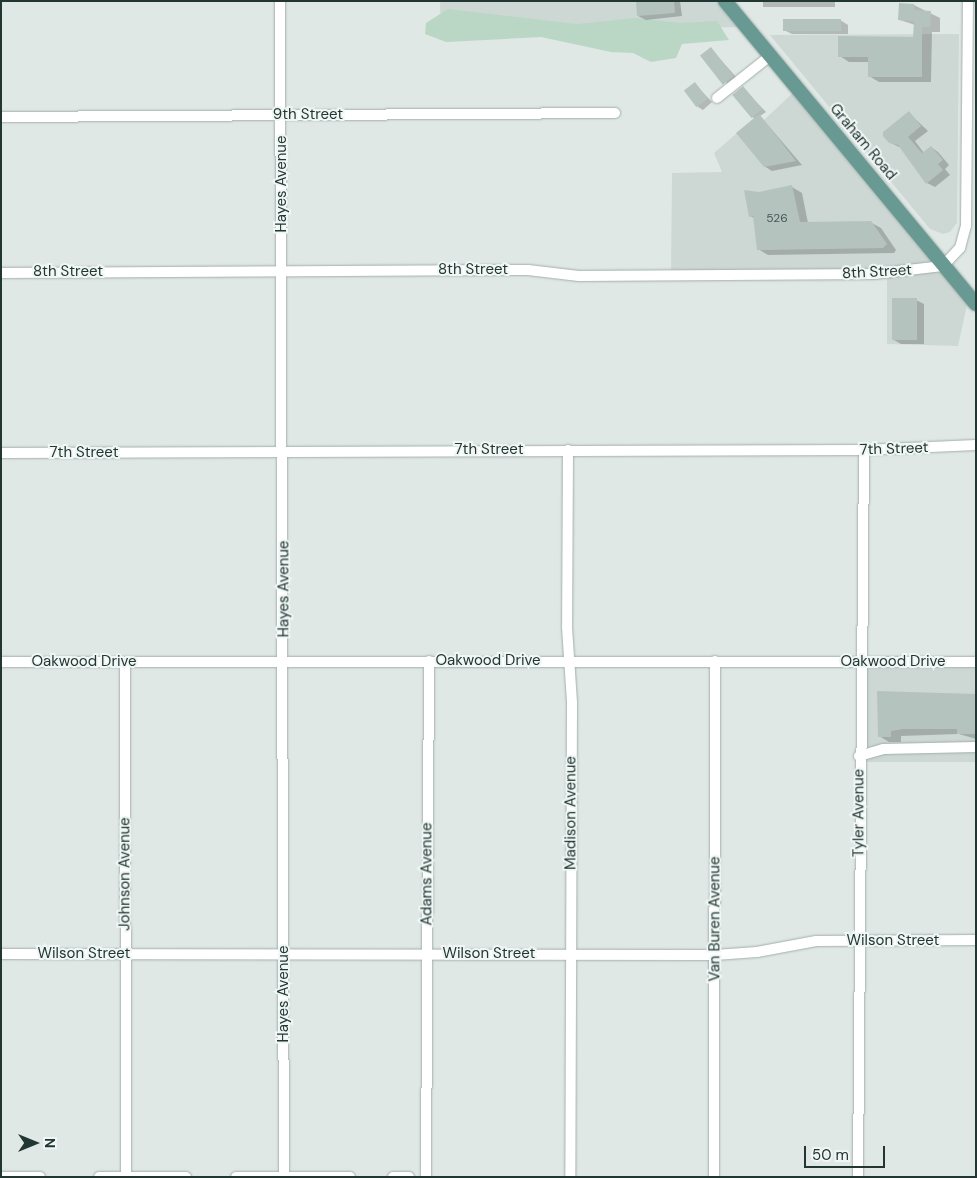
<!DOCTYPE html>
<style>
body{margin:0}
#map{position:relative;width:977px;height:1178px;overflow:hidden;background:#dfe8e5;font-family:"DM Sans",sans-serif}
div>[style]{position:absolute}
.built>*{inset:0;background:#cdd8d5;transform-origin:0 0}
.green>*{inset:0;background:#bad7c6}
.shadow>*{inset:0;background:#0003;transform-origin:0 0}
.building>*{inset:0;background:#b5c3bf;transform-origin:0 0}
.roads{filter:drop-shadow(0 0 1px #a3afac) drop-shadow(0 0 1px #a3afac)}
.minor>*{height:10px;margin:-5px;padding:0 5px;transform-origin:5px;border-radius:5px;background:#fff}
.major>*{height:14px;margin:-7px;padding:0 7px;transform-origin:7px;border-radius:7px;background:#689993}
span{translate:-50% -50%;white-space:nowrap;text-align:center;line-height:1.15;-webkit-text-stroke:4px #eff6f3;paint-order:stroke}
.number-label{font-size:12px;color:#475957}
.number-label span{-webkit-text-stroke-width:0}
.street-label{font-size:15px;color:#223634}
.frame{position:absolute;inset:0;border:2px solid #223634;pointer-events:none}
.north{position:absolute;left:10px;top:1118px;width:50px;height:50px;-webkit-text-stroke:4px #eff6f3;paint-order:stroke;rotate:90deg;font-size:14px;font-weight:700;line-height:20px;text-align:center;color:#223634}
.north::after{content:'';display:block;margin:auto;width:18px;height:22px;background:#223634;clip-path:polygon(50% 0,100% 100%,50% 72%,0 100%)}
.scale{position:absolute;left:804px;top:1146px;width:81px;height:22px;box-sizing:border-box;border:2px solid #223634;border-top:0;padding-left:6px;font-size:15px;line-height:18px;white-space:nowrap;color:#223634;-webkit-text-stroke:4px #eff6f3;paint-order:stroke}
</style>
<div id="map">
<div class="built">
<div style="clip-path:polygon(440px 1px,725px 1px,746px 27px,441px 31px)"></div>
<div style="clip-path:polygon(959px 34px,957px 223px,950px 232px,943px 234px,930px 229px,770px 35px)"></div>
<div style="clip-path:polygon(797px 89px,969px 296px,958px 346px,887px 344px,887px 274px,671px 275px,672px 173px,722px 172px,714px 153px,759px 114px,764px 120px)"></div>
<div style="left:862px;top:662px;width:114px;height:100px"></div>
</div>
<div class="green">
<div style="clip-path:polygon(448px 9px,577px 24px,635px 18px,680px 23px,717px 21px,729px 40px,682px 44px,676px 58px,651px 62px,633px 53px,611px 52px,541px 37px,446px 42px,425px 34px,426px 23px)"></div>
</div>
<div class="shadow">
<div style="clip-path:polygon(638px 1px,680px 1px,682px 16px,646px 20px,638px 16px)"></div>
<div style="left:763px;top:1px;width:72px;height:6px"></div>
<div style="clip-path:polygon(914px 5px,940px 18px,940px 32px,932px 32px,931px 82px,879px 82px,869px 76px,869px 62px,849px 62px,840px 56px,914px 38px,915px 25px,900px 20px)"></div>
<div style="clip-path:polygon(840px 20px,848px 25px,848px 34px,792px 34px,784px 30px)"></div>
<div style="left:711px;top:49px;width:40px;height:11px;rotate:48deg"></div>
<div style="clip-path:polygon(695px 84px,712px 102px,703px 110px,698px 107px)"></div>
<div style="clip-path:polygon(743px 88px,766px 112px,760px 116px,802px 165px,772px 171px,764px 166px,756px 119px,752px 117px)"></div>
<div style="clip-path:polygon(909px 113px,928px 131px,915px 141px,924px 153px,931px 147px,938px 152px,949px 165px,945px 169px,950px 175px,935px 187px,927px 183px,901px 148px,889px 142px)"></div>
<div style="clip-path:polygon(792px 187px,802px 193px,808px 223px,870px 222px,881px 228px,896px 250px,894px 253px,768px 255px,758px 249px,754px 218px,750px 216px,759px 194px)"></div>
<div style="clip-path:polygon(916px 300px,924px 304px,924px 344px,901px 344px,894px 340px)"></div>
<div style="clip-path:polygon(878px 692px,976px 695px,976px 739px,959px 734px,901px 736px,901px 742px,889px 742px,879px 736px)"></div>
</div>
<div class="building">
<div style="clip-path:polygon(636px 1px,674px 1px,675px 13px,637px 16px)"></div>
<div style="clip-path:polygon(899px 3px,914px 4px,914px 10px,931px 11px,930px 27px,922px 27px,922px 77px,868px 77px,868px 57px,838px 57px,838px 36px,913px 37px,914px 21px,898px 20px)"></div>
<div style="left:783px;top:19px;width:58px;height:12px"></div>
<div style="left:711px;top:47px;width:37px;height:14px;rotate:52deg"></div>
<div style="left:695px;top:82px;width:21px;height:14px;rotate:53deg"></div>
<div style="left:743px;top:86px;width:30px;height:14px;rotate:50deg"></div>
<div style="clip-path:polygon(909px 111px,921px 126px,908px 137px,922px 153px,931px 146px,943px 160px,938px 164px,943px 170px,926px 184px,898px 145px,889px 143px,883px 136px,883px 132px)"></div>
<div style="clip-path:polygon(759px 114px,764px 120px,796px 161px,764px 167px,736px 133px)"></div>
<div style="clip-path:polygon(792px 185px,800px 222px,871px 221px,887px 244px,883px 248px,757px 250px,753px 216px,749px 217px,744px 190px,759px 192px)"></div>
<div style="left:892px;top:298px;width:25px;height:42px"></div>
<div style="clip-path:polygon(877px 691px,976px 694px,976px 734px,957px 734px,957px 729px,903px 729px,891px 731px,891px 737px,878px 737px)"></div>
</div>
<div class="roads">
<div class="minor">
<div style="left:280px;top:1px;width:1176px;rotate:89.81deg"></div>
<div style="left:717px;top:98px;width:68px;rotate:-38.4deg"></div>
<div style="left:1px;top:117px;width:614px;rotate:-0.37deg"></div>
<div style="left:1px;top:273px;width:527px;rotate:-0.33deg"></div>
<div style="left:528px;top:270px;width:51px;rotate:6.7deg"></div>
<div style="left:579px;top:276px;width:295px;rotate:-0.4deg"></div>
<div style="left:874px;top:274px;width:69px;rotate:-6.6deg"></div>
<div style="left:943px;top:266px;width:25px;rotate:-47deg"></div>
<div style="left:960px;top:248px;width:23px;rotate:-75deg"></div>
<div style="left:966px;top:226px;width:225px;rotate:-89.5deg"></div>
<div style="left:568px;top:450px;width:177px;rotate:90.3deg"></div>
<div style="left:567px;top:627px;width:76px;rotate:86.2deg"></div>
<div style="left:572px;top:703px;width:474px;rotate:90.2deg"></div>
<div style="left:1px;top:453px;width:863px;rotate:-0.2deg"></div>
<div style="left:864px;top:450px;width:112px;rotate:-2.6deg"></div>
<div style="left:1px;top:662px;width:975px"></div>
<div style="left:125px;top:662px;width:515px;rotate:89.89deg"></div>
<div style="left:859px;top:756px;width:25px;rotate:-16deg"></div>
<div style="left:883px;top:749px;width:93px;rotate:-1.2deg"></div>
<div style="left:1px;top:954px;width:714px;rotate:0.08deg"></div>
<div style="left:715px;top:955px;width:42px;rotate:-4.1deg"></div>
<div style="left:757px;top:952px;width:60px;rotate:-10.6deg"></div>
<div style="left:816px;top:941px;width:160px;rotate:-0.4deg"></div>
<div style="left:1px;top:1177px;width:39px"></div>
<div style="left:99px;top:1177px;width:87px"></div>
<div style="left:236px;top:1177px;width:114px"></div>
<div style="left:393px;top:1177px;width:16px"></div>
<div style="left:426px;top:1177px;width:516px;rotate:-89.67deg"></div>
<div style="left:714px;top:1177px;width:516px;rotate:-89.89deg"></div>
<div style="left:858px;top:1177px;width:727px;rotate:-89.53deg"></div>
</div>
<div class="major">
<div style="left:725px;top:1px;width:393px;rotate:50.4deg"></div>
</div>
</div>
<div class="number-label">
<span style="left:777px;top:219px">526</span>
</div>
<div class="street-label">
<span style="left:308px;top:115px">9th Street</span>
<span style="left:863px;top:142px;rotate:50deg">Graham Road</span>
<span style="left:282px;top:184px;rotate:-90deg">Hayes Avenue</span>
<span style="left:473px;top:270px">8th Street</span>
<span style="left:68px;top:272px">8th Street</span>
<span style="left:877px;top:272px;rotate:-3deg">8th Street</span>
<span style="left:894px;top:449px;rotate:-2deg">7th Street</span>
<span style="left:489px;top:450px">7th Street</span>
<span style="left:84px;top:453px">7th Street</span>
<span style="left:284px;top:589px;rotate:-90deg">Hayes Avenue</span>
<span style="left:488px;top:661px">Oakwood Drive</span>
<span style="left:84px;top:662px">Oakwood Drive</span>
<span style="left:893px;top:662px">Oakwood Drive</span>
<span style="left:571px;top:813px;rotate:-90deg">Madison Avenue</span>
<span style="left:859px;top:813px;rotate:-90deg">Tyler Avenue</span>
<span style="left:125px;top:874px;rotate:-90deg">Johnson Avenue</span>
<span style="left:427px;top:874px;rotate:-90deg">Adams Avenue</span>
<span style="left:715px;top:919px;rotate:-90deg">Van Buren Avenue</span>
<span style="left:893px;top:941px">Wilson Street</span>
<span style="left:84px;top:954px">Wilson Street</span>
<span style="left:489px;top:954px">Wilson Street</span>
<span style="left:284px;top:994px;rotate:-90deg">Hayes Avenue</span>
</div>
<div class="frame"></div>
<div class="north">N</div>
<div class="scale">50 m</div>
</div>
